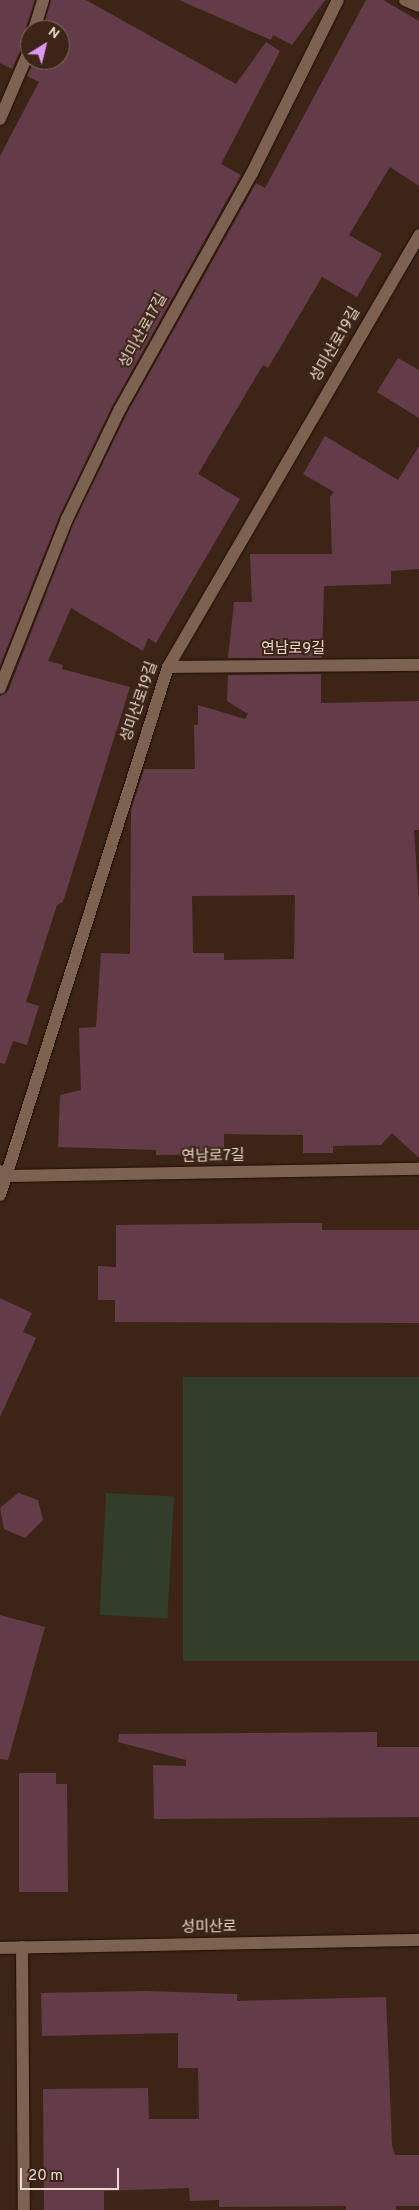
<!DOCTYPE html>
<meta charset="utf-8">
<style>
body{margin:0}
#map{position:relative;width:419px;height:2210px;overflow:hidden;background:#3c2516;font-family:Overpass,"Noto Sans KR",sans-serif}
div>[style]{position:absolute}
.green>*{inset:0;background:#303e2a;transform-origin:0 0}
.building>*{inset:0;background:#643c49}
.roads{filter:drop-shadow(0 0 1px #220e02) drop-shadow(0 0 1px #220e02)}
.minor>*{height:12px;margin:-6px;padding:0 6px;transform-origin:6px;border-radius:6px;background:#7d6252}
.tertiary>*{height:12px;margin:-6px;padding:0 6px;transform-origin:6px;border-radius:6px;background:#7d6252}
span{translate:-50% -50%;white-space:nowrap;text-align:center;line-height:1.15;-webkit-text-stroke:4px #3c2516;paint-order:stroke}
.street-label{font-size:15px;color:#e9d9d0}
.north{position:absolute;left:20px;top:20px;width:50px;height:50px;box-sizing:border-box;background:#3c2516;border:1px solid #816d60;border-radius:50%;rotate:36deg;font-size:14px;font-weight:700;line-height:20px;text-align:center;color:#e9d9d0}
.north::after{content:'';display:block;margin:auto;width:18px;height:22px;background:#df98f1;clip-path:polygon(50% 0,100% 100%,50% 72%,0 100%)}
.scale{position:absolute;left:20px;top:2168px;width:99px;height:22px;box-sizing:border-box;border:2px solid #e9d9d0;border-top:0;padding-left:6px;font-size:15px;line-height:18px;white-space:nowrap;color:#e9d9d0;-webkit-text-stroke:4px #3c2516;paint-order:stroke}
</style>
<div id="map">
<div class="green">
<div style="left:183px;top:1377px;width:236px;height:284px"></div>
<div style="left:106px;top:1493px;width:68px;height:122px;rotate:3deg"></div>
</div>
<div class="building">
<div style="clip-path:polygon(0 0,35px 0,26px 28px,30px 41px,23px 45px,12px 69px,0 63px)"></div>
<div style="clip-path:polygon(51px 0,86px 0,236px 84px,266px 42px,280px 51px,221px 164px,241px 175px,113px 405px,60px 515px,0 666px,0 156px,39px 82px,27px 76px,34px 60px,60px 60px,60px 30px,42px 30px)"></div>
<div style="clip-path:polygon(179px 0,325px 0,292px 45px,273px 35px,271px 40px)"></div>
<div style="clip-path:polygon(366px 0,383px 0,419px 21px,419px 186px,390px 167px,349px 235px,382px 254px,357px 297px,322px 277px,268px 368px,263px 365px,198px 474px,240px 499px,156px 643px,148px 638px,143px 651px,71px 608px,48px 661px,63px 665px,62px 669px,130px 687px,63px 902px,57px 905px,26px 1002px,39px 1006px,27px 1045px,13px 1041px,5px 1064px,0 1063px,0 696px,8px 691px,74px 522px,127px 413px,256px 183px,265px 188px)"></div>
<div style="clip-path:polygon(398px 358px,419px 370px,419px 418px,377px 392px)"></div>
<div style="clip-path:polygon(325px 436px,398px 480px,419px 446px,419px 569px,391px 571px,391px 584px,324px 586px,322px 658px,228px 658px,234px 602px,252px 602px,250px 554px,332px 554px,330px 497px,334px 492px,303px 474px)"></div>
<div style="clip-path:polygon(evenodd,321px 674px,321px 703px,419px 701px,419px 830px,414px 830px,419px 903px,419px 1158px,392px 1133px,381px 1145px,333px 1146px,333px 1153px,303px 1153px,303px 1135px,224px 1134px,224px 1152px,221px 1154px,156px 1155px,156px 1150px,58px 1147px,60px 1095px,81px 1090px,79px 1028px,96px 1027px,101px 953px,130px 954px,131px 810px,144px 769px,195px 769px,194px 725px,198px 725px,198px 705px,245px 719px,248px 714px,227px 701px,228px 675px,321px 674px,295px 895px,294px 959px,224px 960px,224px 953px,193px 953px,192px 896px,295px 895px)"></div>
<div style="clip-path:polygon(296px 1223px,322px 1223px,322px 1230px,419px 1230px,419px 1323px,115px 1322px,115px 1300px,98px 1300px,98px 1266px,116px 1267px,116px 1225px)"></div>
<div style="clip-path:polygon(0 1298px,32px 1313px,23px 1332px,36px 1338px,0 1417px)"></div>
<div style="clip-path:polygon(18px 1493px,38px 1500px,43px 1520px,25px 1538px,4px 1529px,0 1508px)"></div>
<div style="clip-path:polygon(0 1615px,45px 1627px,8px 1760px,0 1759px)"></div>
<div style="clip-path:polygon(377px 1732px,377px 1747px,419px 1747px,419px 1817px,154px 1819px,153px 1765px,186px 1766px,186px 1760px,118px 1742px,119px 1734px)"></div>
<div style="clip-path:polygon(19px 1773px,56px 1773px,56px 1784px,67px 1784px,68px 1892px,19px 1892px)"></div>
<div style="clip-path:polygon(146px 1991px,237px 1994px,237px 2001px,386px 1997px,392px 2145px,395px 2155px,419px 2155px,419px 2206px,396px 2206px,396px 2210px,346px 2210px,346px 2206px,219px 2207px,219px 2200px,190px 2201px,189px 2188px,104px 2191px,104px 2210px,44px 2210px,43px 2089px,148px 2088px,149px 2119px,199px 2119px,198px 2068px,178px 2068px,178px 2033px,42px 2036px,41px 1993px)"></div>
</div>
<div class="roads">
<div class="minor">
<div style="left:405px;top:0;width:15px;rotate:23deg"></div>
<div style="left:34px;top:30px;width:31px;rotate:-73deg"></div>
<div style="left:0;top:119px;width:76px;rotate:-66.8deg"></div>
<div style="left:168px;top:667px;width:251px;rotate:-0.5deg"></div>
<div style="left:0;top:688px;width:182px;rotate:-68.4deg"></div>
<div style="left:67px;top:519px;width:122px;rotate:-64.3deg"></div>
<div style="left:120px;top:409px;width:270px;rotate:-60.8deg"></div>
<div style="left:252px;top:173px;width:193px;rotate:-63.6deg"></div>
<div style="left:0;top:1171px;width:9px;rotate:32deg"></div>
<div style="left:8px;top:1176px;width:411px;rotate:-1deg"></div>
<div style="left:0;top:1195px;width:554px;rotate:-72.35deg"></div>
<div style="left:168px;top:667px;width:500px;rotate:-59.8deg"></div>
<div style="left:22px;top:1947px;width:263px;rotate:89.6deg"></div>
</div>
<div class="tertiary">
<div style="left:0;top:1948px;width:419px;rotate:-1.1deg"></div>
</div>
</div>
<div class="street-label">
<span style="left:144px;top:331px;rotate:-61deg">성미산로17길</span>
<span style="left:336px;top:345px;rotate:-60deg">성미산로19길</span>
<span style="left:293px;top:650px">연남로9길</span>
<span style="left:140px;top:702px;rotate:-71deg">성미산로19길</span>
<span style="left:213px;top:1157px;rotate:-1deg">연남로7길</span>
<span style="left:209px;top:1928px;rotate:-1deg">성미산로</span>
</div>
<div class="north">N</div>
<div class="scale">20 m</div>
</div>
